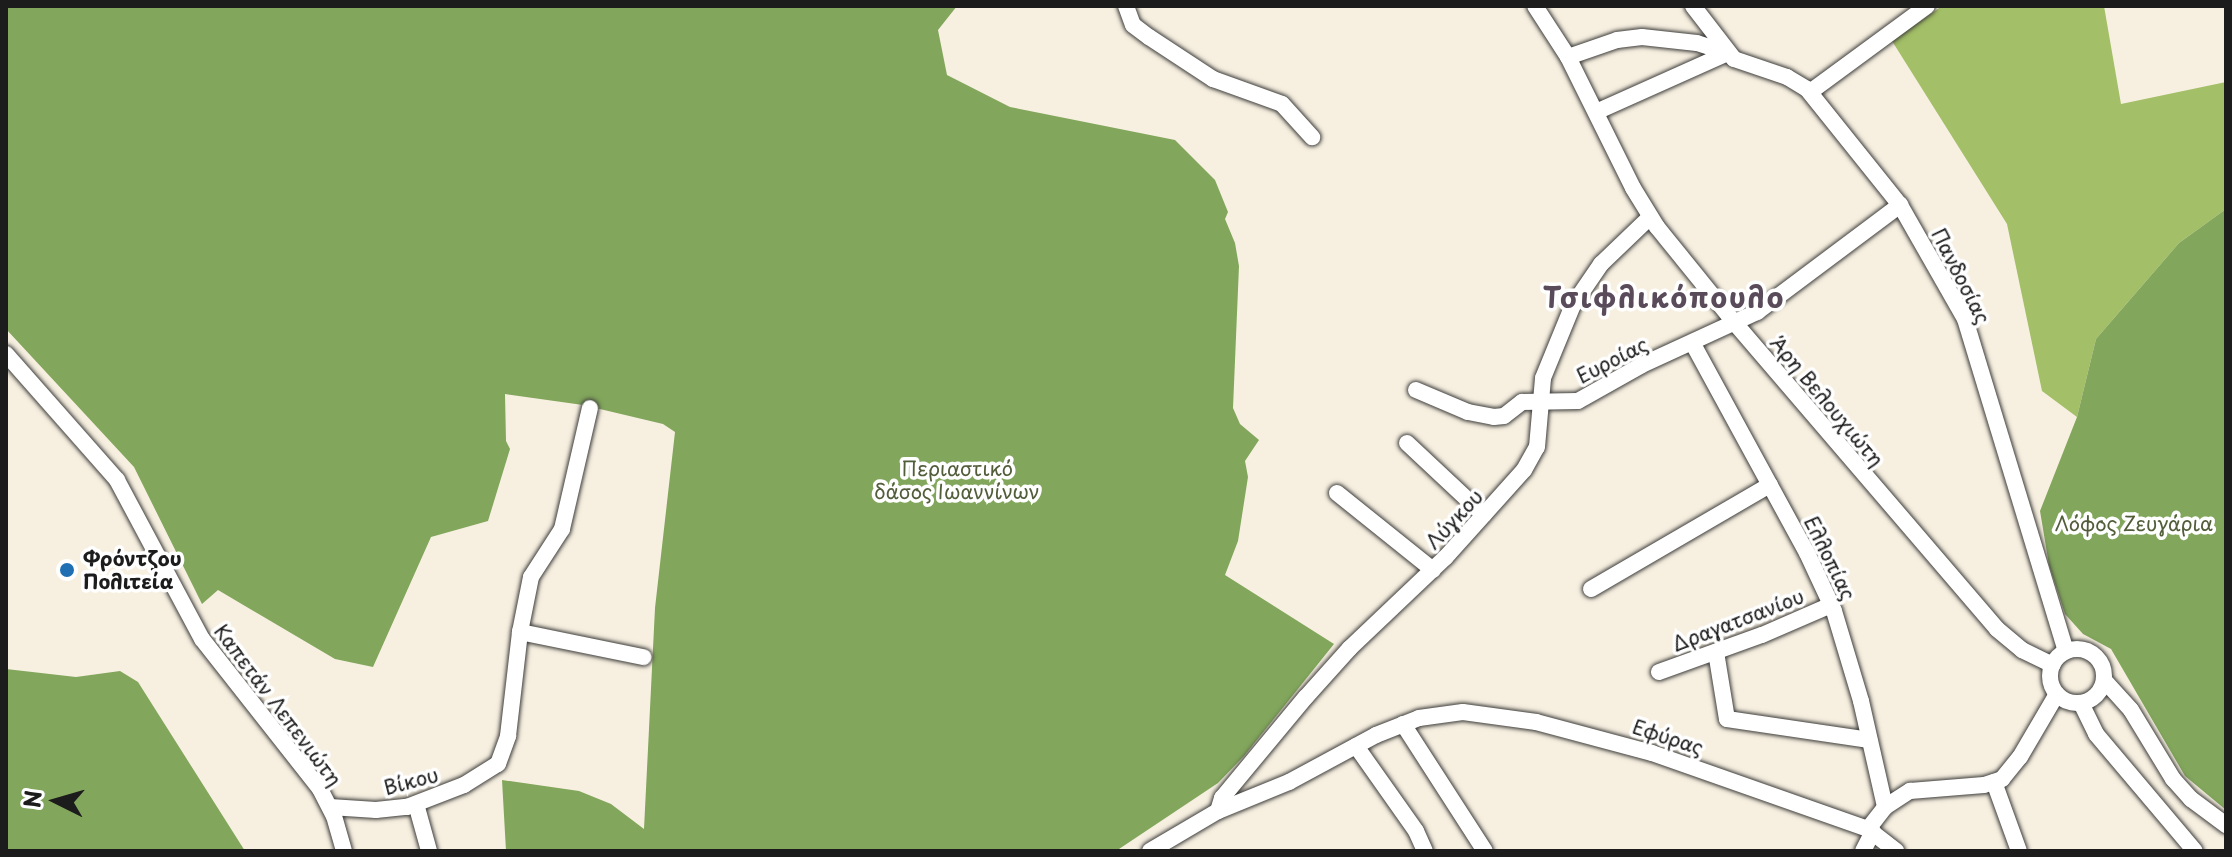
<!DOCTYPE html>
<meta charset="utf-8">
<style>
body{margin:0}
#map{position:relative;width:2232px;height:857px;overflow:hidden;background:#f7f0e1;font-family:"Playpen Sans",sans-serif}
div>[style]{position:absolute}
.green>*{inset:0;background:#a3bf67}
.forest>*{inset:0;background:#82a65c}
.roads{filter:drop-shadow(0 0 2px #3d3c3a) drop-shadow(0 0 2px #3d3c3a)}
.minor>*{height:16px;margin:-8px;padding:0 8px;transform-origin:8px;border-radius:8px;background:#fff}
.minor>.ring{margin:-8px;padding:0;box-sizing:content-box;background:none;border:16px solid #fff;border-radius:50%}
.dots>*{width:22px;height:22px;translate:-50% -50%;box-sizing:border-box;border:4px solid #fff;border-radius:50%}
span{translate:-50% -50%;white-space:nowrap;text-align:center;line-height:1.15;-webkit-text-stroke:7px #fff;paint-order:stroke}
.street-label{font-size:20px;color:#1c1c1c}
.park-label{font-size:20px;color:#525d3a}
.poi-label{font-size:20px;color:#1c1c1c;font-weight:700}
.left{translate:0 -50%;text-align:left}
.district-label{font-size:28px;color:#5a4b5b;font-weight:700;letter-spacing:2px}
.frame{position:absolute;inset:0;border:8px solid #1c1c1c;pointer-events:none}
.north{position:absolute;left:16px;top:761px;width:80px;height:80px;-webkit-text-stroke:6px #fff;paint-order:stroke;rotate:275deg;font-size:22px;font-weight:700;line-height:32px;text-align:center;color:#1c1c1c}
.north::after{content:'';display:block;margin:auto;width:28px;height:36px;background:#1c1c1c;clip-path:polygon(50% 0,100% 100%,50% 72%,0 100%)}
</style>
<div id="map">
<div class="green">
<div style="clip-path:polygon(1942px 6px,2104px 6px,2121px 104px,2226px 82px,2226px 209px,2179px 243px,2096px 339px,2077px 417px,2042px 391px,2007px 224px,1892px 41px)"></div>
</div>
<div class="forest">
<div style="clip-path:polygon(6px 6px,957px 6px,938px 30px,947px 75px,1010px 107px,1175px 140px,1215px 180px,1228px 212px,1225px 219px,1235px 243px,1239px 266px,1233px 408px,1240px 424px,1259px 440px,1245px 461px,1248px 477px,1238px 541px,1225px 575px,1334px 644px,1244px 756px,1218px 783px,1116px 851px,506px 851px,502px 780px,579px 791px,611px 804px,644px 829px,655px 608px,675px 432px,663px 424px,583px 405px,505px 394px,506px 441px,510px 449px,488px 521px,431px 537px,373px 667px,335px 659px,218px 590px,202px 604px,134px 467px,6px 329px)"></div>
<div style="clip-path:polygon(2226px 209px,2226px 810px,2185px 776px,2111px 649px,2083px 634px,2065px 614px,2049px 565px,2040px 511px,2077px 417px,2096px 339px,2179px 243px)"></div>
<div style="clip-path:polygon(6px 669px,76px 677px,120px 671px,138px 682px,245px 851px,6px 851px)"></div>
</div>
<div class="roads">
<div class="minor">
<div style="left:1126px;top:6px;width:20px;rotate:70deg"></div>
<div style="left:1133px;top:25px;width:20px;rotate:37deg"></div>
<div style="left:1149px;top:37px;width:77px;rotate:33.3deg"></div>
<div style="left:1213px;top:79px;width:73px;rotate:19.9deg"></div>
<div style="left:1282px;top:104px;width:45px;rotate:47.7deg"></div>
<div style="left:1535px;top:6px;width:61px;rotate:57.1deg"></div>
<div style="left:1568px;top:57px;width:146px;rotate:63.6deg"></div>
<div style="left:1633px;top:188px;width:46px;rotate:58.4deg"></div>
<div style="left:1657px;top:227px;width:122px;rotate:51deg"></div>
<div style="left:1734px;top:322px;width:404px;rotate:49.4deg"></div>
<div style="left:1997px;top:629px;width:33px;rotate:40deg"></div>
<div style="left:2022px;top:650px;width:34px;rotate:26deg"></div>
<div style="left:1693px;top:6px;width:67px;rotate:52.3deg"></div>
<div style="left:1734px;top:59px;width:56px;rotate:18.8deg"></div>
<div style="left:1787px;top:77px;width:23px;rotate:31deg"></div>
<div style="left:1807px;top:89px;width:149px;rotate:51.3deg"></div>
<div style="left:1900px;top:205px;width:131px;rotate:60.3deg"></div>
<div style="left:1965px;top:319px;width:347px;rotate:73.1deg"></div>
<div style="left:1568px;top:57px;width:52px;rotate:-19.1deg"></div>
<div style="left:1617px;top:40px;width:25px;rotate:-7deg"></div>
<div style="left:1642px;top:37px;width:55px;rotate:6.2deg"></div>
<div style="left:1697px;top:43px;width:33px;rotate:18deg"></div>
<div style="left:1810px;top:92px;width:145px;rotate:-36.3deg"></div>
<div style="left:1596px;top:112px;width:145px;rotate:-24.1deg"></div>
<div style="left:1693px;top:344px;width:238px;rotate:61.4deg"></div>
<div style="left:1807px;top:553px;width:64px;rotate:65deg"></div>
<div style="left:1834px;top:611px;width:94px;rotate:73.3deg"></div>
<div style="left:1861px;top:701px;width:109px;rotate:77.2deg"></div>
<div style="left:6px;top:354px;width:168px;rotate:48.6deg"></div>
<div style="left:117px;top:480px;width:180px;rotate:61.9deg"></div>
<div style="left:202px;top:639px;width:191px;rotate:51.8deg"></div>
<div style="left:320px;top:789px;width:30px;rotate:63deg"></div>
<div style="left:334px;top:816px;width:36px;rotate:74deg"></div>
<div style="left:1416px;top:390px;width:56px;rotate:22.9deg"></div>
<div style="left:1468px;top:412px;width:26px;rotate:11deg"></div>
<div style="left:1494px;top:417px;width:10px;rotate:-6deg"></div>
<div style="left:1504px;top:416px;width:23px;rotate:-38deg"></div>
<div style="left:1522px;top:402px;width:56px;rotate:-1deg"></div>
<div style="left:1578px;top:401px;width:73px;rotate:-29.4deg"></div>
<div style="left:1642px;top:365px;width:127px;rotate:-24.7deg"></div>
<div style="left:1757px;top:312px;width:179px;rotate:-36.8deg"></div>
<div style="left:1407px;top:443px;width:105px;rotate:43.1deg"></div>
<div style="left:1337px;top:493px;width:123px;rotate:38.7deg"></div>
<div style="left:1591px;top:589px;width:207px;rotate:-30.2deg"></div>
<div style="left:520px;top:632px;width:126px;rotate:11.5deg"></div>
<div class="ring" style="left:2050px;top:649px;width:38px;height:38px"></div>
<div style="left:1716px;top:652px;width:68px;rotate:80.7deg"></div>
<div style="left:1727px;top:719px;width:144px;rotate:8.4deg"></div>
<div style="left:1659px;top:672px;width:109px;rotate:-19.8deg"></div>
<div style="left:1762px;top:635px;width:75px;rotate:-23.5deg"></div>
<div style="left:2104px;top:680px;width:40px;rotate:48deg"></div>
<div style="left:2131px;top:710px;width:81px;rotate:58.7deg"></div>
<div style="left:2173px;top:779px;width:27px;rotate:48deg"></div>
<div style="left:2191px;top:799px;width:44px;rotate:36.6deg"></div>
<div style="left:2081px;top:703px;width:34px;rotate:64deg"></div>
<div style="left:2096px;top:734px;width:153px;rotate:49.8deg"></div>
<div style="left:1403px;top:724px;width:151px;rotate:57.2deg"></div>
<div style="left:1356px;top:746px;width:104px;rotate:54.8deg"></div>
<div style="left:1416px;top:831px;width:22px;rotate:66deg"></div>
<div style="left:1994px;top:782px;width:73px;rotate:70.1deg"></div>
<div style="left:416px;top:804px;width:49px;rotate:74.5deg"></div>
<div style="left:330px;top:807px;width:46px;rotate:3.7deg"></div>
<div style="left:376px;top:810px;width:31px;rotate:-6deg"></div>
<div style="left:407px;top:807px;width:61px;rotate:-21.1deg"></div>
<div style="left:464px;top:785px;width:40px;rotate:-32deg"></div>
<div style="left:498px;top:764px;width:30px;rotate:-70deg"></div>
<div style="left:508px;top:736px;width:105px;rotate:-83.4deg"></div>
<div style="left:520px;top:632px;width:56px;rotate:-78.7deg"></div>
<div style="left:531px;top:577px;width:57px;rotate:-57.1deg"></div>
<div style="left:562px;top:529px;width:124px;rotate:-77deg"></div>
<div style="left:1218px;top:811px;width:14px;rotate:-73deg"></div>
<div style="left:1222px;top:798px;width:131px;rotate:-50.3deg"></div>
<div style="left:1306px;top:697px;width:66px;rotate:-48.1deg"></div>
<div style="left:1350px;top:648px;width:131px;rotate:-43.5deg"></div>
<div style="left:1445px;top:558px;width:118px;rotate:-48.1deg"></div>
<div style="left:1524px;top:470px;width:26px;rotate:-61deg"></div>
<div style="left:1537px;top:447px;width:69px;rotate:-85deg"></div>
<div style="left:1543px;top:378px;width:79px;rotate:-67.7deg"></div>
<div style="left:1573px;top:305px;width:50px;rotate:-55.7deg"></div>
<div style="left:1601px;top:264px;width:68px;rotate:-43.8deg"></div>
<div style="left:1868px;top:829px;width:28px;rotate:-52deg"></div>
<div style="left:1885px;top:807px;width:30px;rotate:-33deg"></div>
<div style="left:1910px;top:791px;width:74px;rotate:-4.6deg"></div>
<div style="left:1984px;top:785px;width:19px;rotate:-18deg"></div>
<div style="left:2002px;top:779px;width:28px;rotate:-51deg"></div>
<div style="left:2020px;top:757px;width:73px;rotate:-59.6deg"></div>
<div style="left:1150px;top:851px;width:79px;rotate:-30.5deg"></div>
<div style="left:1218px;top:811px;width:77px;rotate:-22.2deg"></div>
<div style="left:1289px;top:782px;width:99px;rotate:-28.4deg"></div>
<div style="left:1376px;top:735px;width:46px;rotate:-21.6deg"></div>
<div style="left:1419px;top:718px;width:44px;rotate:-7.8deg"></div>
<div style="left:1463px;top:712px;width:74px;rotate:7.8deg"></div>
<div style="left:1536px;top:722px;width:120px;rotate:15deg"></div>
<div style="left:1652px;top:753px;width:229px;rotate:19.4deg"></div>
<div style="left:1868px;top:829px;width:36px;rotate:38deg"></div>
<div style="left:1863px;top:851px;width:22px;rotate:-63deg"></div>
</div>
</div>
<div class="dots">
<div style="left:67px;top:570px;background:#1f6fb2"></div>
</div>
<div class="street-label">
<span style="left:1961px;top:276px;rotate:63deg">Πανδοσίας</span>
<span style="left:1612px;top:360px;rotate:-27deg">Ευροίας</span>
<span style="left:1827px;top:401px;rotate:50deg">Άρη Βελουχιώτη</span>
<span style="left:1454px;top:519px;rotate:-47deg">Λύγκου</span>
<span style="left:1830px;top:558px;rotate:64deg">Ελλοπίας</span>
<span style="left:1738px;top:620px;rotate:-21deg">Δραγατσανίου</span>
<span style="left:278px;top:705px;rotate:53deg">Καπετάν Λεπενιώτη</span>
<span style="left:1668px;top:737px;rotate:18deg">Εφύρας</span>
<span style="left:411px;top:781px;rotate:-15deg">Βίκου</span>
</div>
<div class="park-label">
<span style="left:957px;top:480px">Περιαστικό<br>δάσος Ιωαννίνων</span>
<span style="left:2134px;top:523px">Λόφος Ζευγάρια</span>
</div>
<div class="poi-label">
<span class="left" style="left:83px;top:570px">Φρόντζου<br>Πολιτεία</span>
</div>
<div class="district-label">
<span style="left:1664px;top:297px">Τσιφλικόπουλο</span>
</div>
<div class="frame"></div>
<div class="north">N</div>
</div>
